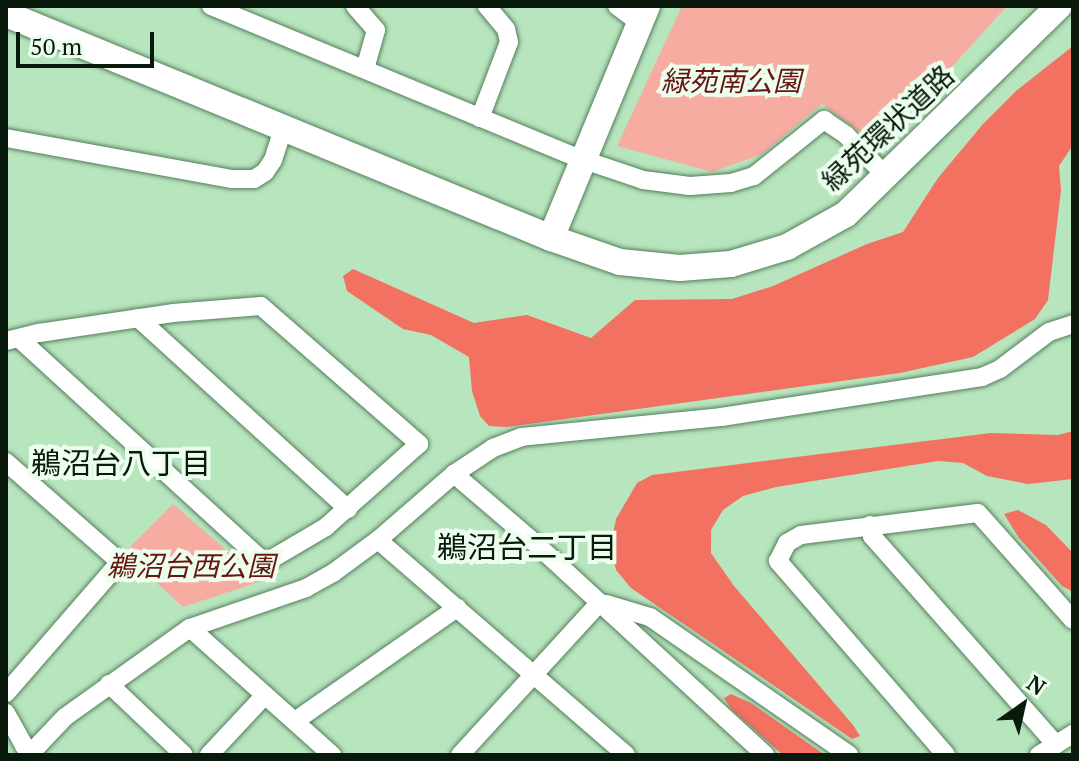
<!DOCTYPE html>
<meta charset="utf-8">
<style>
body{margin:0}
#map{position:relative;width:1079px;height:761px;overflow:hidden;background:#b7e5be;font-family:"PT Serif","Noto Sans JP",serif}
div>[style]{position:absolute}
.green>*{inset:0;background:#f7aca1}
.forest>*{inset:0;background:#f37161}
.roads{filter:drop-shadow(0 0 2px #547e5b) drop-shadow(0 0 2px #547e5b)}
.street>*{height:18px;margin:-9px;padding:0 9px;transform-origin:9px;border-radius:9px;background:#fff}
.secondary>*{height:26px;margin:-13px;padding:0 13px;transform-origin:13px;border-radius:13px;background:#fff}
span{translate:-50% -50%;white-space:nowrap;text-align:center;line-height:1.15;-webkit-text-stroke:8px #ecfeee;paint-order:stroke}
.park-label{font-size:28px;color:#681510;font-style:italic}
.street-label{font-size:28px;color:#091a0c}
.neighbourhood-label{font-size:30px;color:#091a0c}
.frame{position:absolute;inset:0;border:8px solid #091a0c;pointer-events:none}
.north{position:absolute;left:983px;top:665px;width:80px;height:80px;-webkit-text-stroke:6px #ecfeee;paint-order:stroke;rotate:34deg;font-size:22px;font-weight:700;line-height:32px;text-align:center;color:#091a0c}
.north::after{content:'';display:block;margin:auto;width:28px;height:36px;background:#091a0c;clip-path:polygon(50% 0,100% 100%,50% 72%,0 100%)}
.scale{position:absolute;left:16px;top:32px;width:138px;height:36px;box-sizing:border-box;border:4px solid #091a0c;border-top:0;padding-left:10px;font-size:24px;line-height:28px;white-space:nowrap;color:#091a0c;-webkit-text-stroke:6px #ecfeee;paint-order:stroke}
</style>
<div id="map">
<div class="green">
<div style="clip-path:polygon(682px 6px,1007px 6px,880px 146px,822px 104px,762px 154px,712px 172px,617px 146px)"></div>
<div style="clip-path:polygon(173px 504px,262px 581px,183px 607px,124px 553px)"></div>
</div>
<div class="forest">
<div style="clip-path:polygon(1073px 46px,1073px 145px,1059px 166px,1061px 190px,1048px 300px,1035px 319px,973px 357px,900px 373px,506px 427px,489px 426px,480px 416px,472px 391px,469px 357px,431px 335px,403px 329px,347px 291px,343px 276px,353px 269px,474px 323px,527px 315px,591px 338px,635px 300px,732px 299px,773px 286px,867px 244px,903px 232px,938px 178px,983px 124px,1016px 91px)"></div>
<div style="clip-path:polygon(1073px 431px,1073px 479px,1028px 484px,987px 476px,963px 463px,938px 461px,776px 487px,743px 496px,723px 510px,711px 530px,711px 553px,734px 586px,853px 725px,860px 736px,852px 739px,631px 588px,616px 570px,611px 544px,616px 519px,637px 483px,652px 475px,991px 433px,1058px 435px)"></div>
<div style="clip-path:polygon(1018px 510px,1046px 525px,1073px 553px,1073px 592px,1062px 586px,1019px 538px,1004px 514px)"></div>
<div style="clip-path:polygon(731px 694px,751px 703px,825px 755px,783px 755px,731px 709px,724px 698px)"></div>
</div>
<div class="roads">
<div class="street">
<div style="left:211px;top:6px;width:400px;rotate:22.5deg"></div>
<div style="left:581px;top:159px;width:65px;rotate:18.7deg"></div>
<div style="left:643px;top:180px;width:47px;rotate:7.3deg"></div>
<div style="left:690px;top:186px;width:41px;rotate:-4.2deg"></div>
<div style="left:731px;top:183px;width:24px;rotate:-17deg"></div>
<div style="left:754px;top:176px;width:90px;rotate:-38.7deg"></div>
<div style="left:824px;top:120px;width:27px;rotate:34deg"></div>
<div style="left:846px;top:135px;width:59px;rotate:45.7deg"></div>
<div style="left:355px;top:6px;width:32px;rotate:49deg"></div>
<div style="left:376px;top:30px;width:41px;rotate:105.8deg"></div>
<div style="left:617px;top:6px;width:26px;rotate:37deg"></div>
<div style="left:480px;top:118px;width:81px;rotate:-69.1deg"></div>
<div style="left:509px;top:42px;width:13px;rotate:-103deg"></div>
<div style="left:506px;top:29px;width:30px;rotate:-130deg"></div>
<div style="left:6px;top:138px;width:230px;rotate:10.3deg"></div>
<div style="left:232px;top:179px;width:22px"></div>
<div style="left:254px;top:179px;width:13px;rotate:-32deg"></div>
<div style="left:265px;top:172px;width:14px;rotate:-56deg"></div>
<div style="left:273px;top:160px;width:33px;rotate:-72deg"></div>
<div style="left:138px;top:318px;width:284px;rotate:42.3deg"></div>
<div style="left:6px;top:341px;width:34px;rotate:-14deg"></div>
<div style="left:39px;top:333px;width:135px;rotate:-8.5deg"></div>
<div style="left:173px;top:313px;width:88px;rotate:-4.5deg"></div>
<div style="left:261px;top:306px;width:210px;rotate:41.1deg"></div>
<div style="left:419px;top:444px;width:125px;rotate:138.3deg"></div>
<div style="left:326px;top:527px;width:71px;rotate:149.5deg"></div>
<div style="left:265px;top:563px;width:332px;rotate:-137.6deg"></div>
<div style="left:6px;top:462px;width:152px;rotate:41.3deg"></div>
<div style="left:120px;top:562px;width:174px;rotate:131deg"></div>
<div style="left:454px;top:474px;width:109px;rotate:40.5deg"></div>
<div style="left:537px;top:545px;width:310px;rotate:42.6deg"></div>
<div style="left:870px;top:525px;width:11px;rotate:80deg"></div>
<div style="left:872px;top:536px;width:278px;rotate:48.6deg"></div>
<div style="left:378px;top:540px;width:328px;rotate:40.9deg"></div>
<div style="left:606px;top:604px;width:46px;rotate:16.5deg"></div>
<div style="left:650px;top:617px;width:242px;rotate:34.7deg"></div>
<div style="left:190px;top:628px;width:191px;rotate:41.8deg"></div>
<div style="left:109px;top:684px;width:103px;rotate:43.4deg"></div>
<div style="left:6px;top:713px;width:38px;rotate:61deg"></div>
<div style="left:24px;top:746px;width:13px;rotate:42deg"></div>
<div style="left:295px;top:721px;width:198px;rotate:-34.9deg"></div>
<div style="left:29px;top:755px;width:52px;rotate:-46.5deg"></div>
<div style="left:65px;top:717px;width:153px;rotate:-35.5deg"></div>
<div style="left:190px;top:628px;width:123px;rotate:-19deg"></div>
<div style="left:306px;top:588px;width:31px;rotate:-29deg"></div>
<div style="left:333px;top:573px;width:56px;rotate:-36.3deg"></div>
<div style="left:378px;top:540px;width:101px;rotate:-41deg"></div>
<div style="left:454px;top:474px;width:47px;rotate:-33.7deg"></div>
<div style="left:493px;top:448px;width:30px;rotate:-21deg"></div>
<div style="left:521px;top:437px;width:201px;rotate:-5.7deg"></div>
<div style="left:721px;top:417px;width:264px;rotate:-8.7deg"></div>
<div style="left:982px;top:377px;width:20px;rotate:-24deg"></div>
<div style="left:1000px;top:369px;width:61px;rotate:-37.1deg"></div>
<div style="left:1049px;top:332px;width:25px;rotate:-18deg"></div>
<div style="left:209px;top:755px;width:82px;rotate:-47deg"></div>
<div style="left:460px;top:755px;width:207px;rotate:-47.5deg"></div>
<div style="left:946px;top:755px;width:257px;rotate:-130.9deg"></div>
<div style="left:778px;top:561px;width:20px;rotate:-63deg"></div>
<div style="left:787px;top:543px;width:16px;rotate:-30deg"></div>
<div style="left:801px;top:535px;width:178px;rotate:-7.1deg"></div>
<div style="left:978px;top:513px;width:143px;rotate:48.4deg"></div>
<div style="left:1039px;top:755px;width:40px;rotate:-32deg"></div>
</div>
<div class="secondary">
<div style="left:6px;top:14px;width:589px;rotate:22.34deg"></div>
<div style="left:551px;top:238px;width:73px;rotate:19.2deg"></div>
<div style="left:620px;top:262px;width:60px;rotate:5.7deg"></div>
<div style="left:680px;top:268px;width:51px;rotate:-4.5deg"></div>
<div style="left:731px;top:264px;width:59px;rotate:-16.9deg"></div>
<div style="left:787px;top:247px;width:68px;rotate:-29.2deg"></div>
<div style="left:846px;top:214px;width:298px;rotate:-44.3deg"></div>
<div style="left:551px;top:238px;width:251px;rotate:-67.5deg"></div>
</div>
</div>
<div class="park-label">
<span style="left:731px;top:81px">緑苑南公園</span>
<span style="left:191px;top:566px">鵜沼台西公園</span>
</div>
<div class="street-label">
<span style="left:888px;top:128px;rotate:-43deg">緑苑環状道路</span>
</div>
<div class="neighbourhood-label">
<span style="left:121px;top:463px">鵜沼台八丁目</span>
<span style="left:527px;top:547px">鵜沼台二丁目</span>
</div>
<div class="frame"></div>
<div class="north">N</div>
<div class="scale">50 m</div>
</div>
